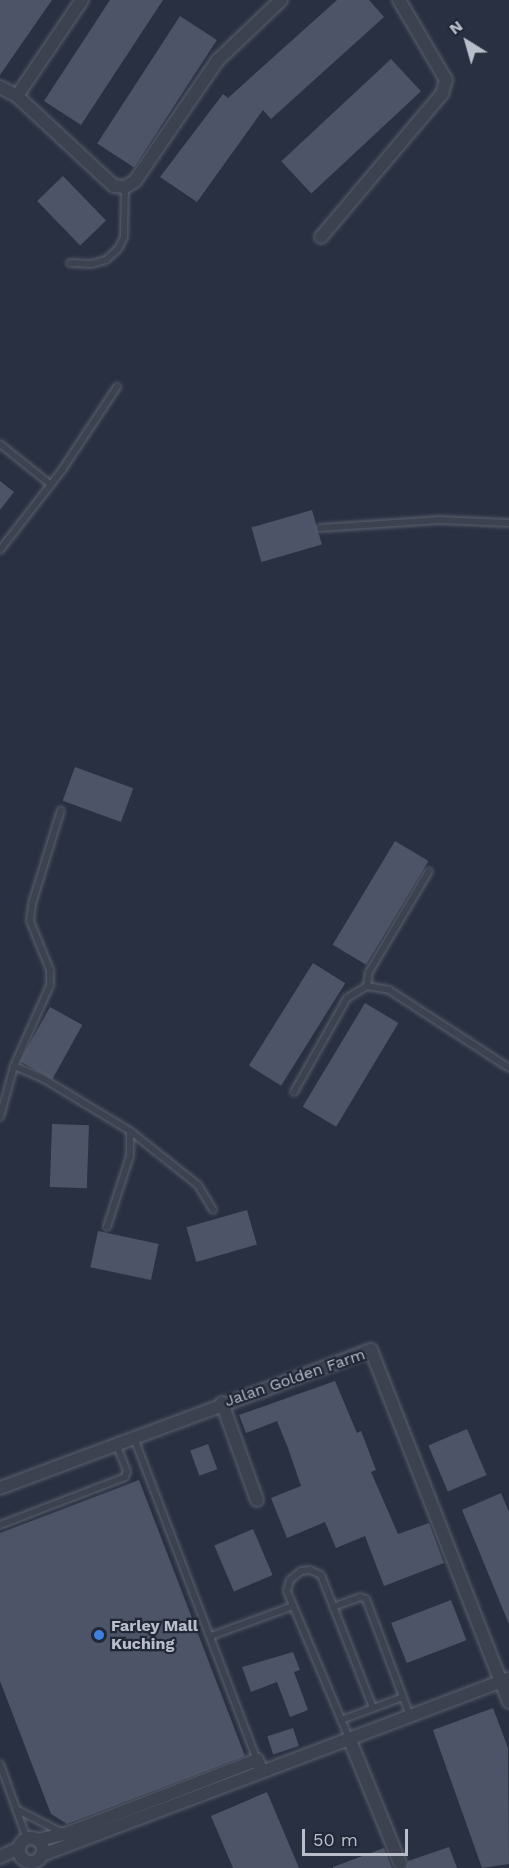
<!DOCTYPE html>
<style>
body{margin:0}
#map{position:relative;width:509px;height:1868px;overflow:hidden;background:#293041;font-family:"Work Sans",sans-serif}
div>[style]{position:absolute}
.building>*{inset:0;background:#4d5468;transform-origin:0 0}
.roads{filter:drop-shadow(0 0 2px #5b606e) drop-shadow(0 0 2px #5b606e)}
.service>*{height:6px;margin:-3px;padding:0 3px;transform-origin:3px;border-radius:3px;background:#3d4251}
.minor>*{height:12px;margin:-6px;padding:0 6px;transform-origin:6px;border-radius:6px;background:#3d4251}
.minor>.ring{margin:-6px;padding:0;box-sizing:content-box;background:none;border:12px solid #3d4251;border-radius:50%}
.dots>*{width:16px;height:16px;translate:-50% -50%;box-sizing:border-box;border:3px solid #212736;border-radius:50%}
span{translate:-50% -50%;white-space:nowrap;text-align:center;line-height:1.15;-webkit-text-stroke:4.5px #212736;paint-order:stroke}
.street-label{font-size:16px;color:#babecb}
.poi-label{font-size:16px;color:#babecb;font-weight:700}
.left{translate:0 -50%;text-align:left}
.north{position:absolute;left:437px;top:12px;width:60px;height:60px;-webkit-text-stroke:4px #212736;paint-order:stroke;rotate:323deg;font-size:16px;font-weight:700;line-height:24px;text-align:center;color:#babecb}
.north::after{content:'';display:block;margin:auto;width:21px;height:27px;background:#babecb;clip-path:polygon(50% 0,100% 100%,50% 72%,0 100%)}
.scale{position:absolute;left:302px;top:1829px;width:106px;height:27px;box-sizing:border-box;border:3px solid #babecb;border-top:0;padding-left:8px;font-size:18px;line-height:21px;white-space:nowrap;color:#babecb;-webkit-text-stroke:4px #212736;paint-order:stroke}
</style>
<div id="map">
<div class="building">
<div style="clip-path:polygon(0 0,52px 0,0 75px)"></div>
<div style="clip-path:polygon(110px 0,163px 0,81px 125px,44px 101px)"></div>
<div style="clip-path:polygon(337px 0,369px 0,384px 17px,271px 119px,263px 110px,197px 202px,160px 177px,223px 94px,228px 98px)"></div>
<div style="left:180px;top:16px;width:44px;height:152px;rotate:33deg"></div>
<div style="left:391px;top:59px;width:44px;height:150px;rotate:47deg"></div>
<div style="left:63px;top:176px;width:62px;height:36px;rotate:46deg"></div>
<div style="clip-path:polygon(0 481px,14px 492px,0 510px)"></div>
<div style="left:312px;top:510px;width:36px;height:63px;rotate:74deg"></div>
<div style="left:75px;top:767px;width:62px;height:36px;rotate:20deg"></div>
<div style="left:395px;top:841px;width:39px;height:121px;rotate:31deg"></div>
<div style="left:313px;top:963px;width:38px;height:121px;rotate:32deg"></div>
<div style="left:365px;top:1003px;width:39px;height:121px;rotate:31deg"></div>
<div style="left:50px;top:1007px;width:37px;height:62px;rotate:29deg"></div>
<div style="left:52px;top:1124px;width:37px;height:63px;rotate:2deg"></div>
<div style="left:247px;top:1210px;width:36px;height:63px;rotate:74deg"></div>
<div style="left:98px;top:1231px;width:62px;height:37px;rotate:12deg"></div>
<div style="clip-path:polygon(335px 1381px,357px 1433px,361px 1431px,376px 1470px,371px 1472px,398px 1534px,429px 1523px,444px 1563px,384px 1586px,365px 1536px,336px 1548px,325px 1522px,287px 1538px,271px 1498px,301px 1486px,288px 1448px,277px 1421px,246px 1433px,239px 1415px)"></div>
<div style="left:467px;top:1429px;width:50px;height:42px;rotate:67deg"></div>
<div style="left:208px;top:1444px;width:27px;height:19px;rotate:70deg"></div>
<div style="clip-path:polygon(139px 1480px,245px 1756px,67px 1824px,51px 1814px,0 1681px,0 1533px)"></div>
<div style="clip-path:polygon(501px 1493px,509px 1512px,509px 1624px,462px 1510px)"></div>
<div style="left:253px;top:1529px;width:50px;height:42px;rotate:67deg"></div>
<div style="left:451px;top:1600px;width:43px;height:64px;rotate:69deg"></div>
<div style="clip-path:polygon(293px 1652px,300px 1670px,294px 1672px,308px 1710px,290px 1717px,277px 1682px,251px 1692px,242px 1667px)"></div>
<div style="clip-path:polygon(493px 1708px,508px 1748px,509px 1864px,482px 1868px,433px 1730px)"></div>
<div style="left:293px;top:1728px;width:19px;height:27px;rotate:72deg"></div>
<div style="clip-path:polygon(267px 1792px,299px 1868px,233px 1868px,211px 1816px)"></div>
<div style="clip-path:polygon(449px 1847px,457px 1868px,406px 1868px,408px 1861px)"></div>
<div style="clip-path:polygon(384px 1848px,392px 1868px,333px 1868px,333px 1867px)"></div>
</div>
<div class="roads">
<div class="service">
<div style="left:70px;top:263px;width:21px;rotate:3deg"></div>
<div style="left:91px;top:264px;width:16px;rotate:-15deg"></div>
<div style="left:106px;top:260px;width:16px;rotate:-43deg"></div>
<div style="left:118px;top:249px;width:13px;rotate:-63deg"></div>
<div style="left:124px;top:237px;width:50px;rotate:-88.9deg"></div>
<div style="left:0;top:444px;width:64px;rotate:38.7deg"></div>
<div style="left:320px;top:528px;width:120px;rotate:-3.8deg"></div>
<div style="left:440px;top:520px;width:69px;rotate:2.5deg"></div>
<div style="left:0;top:550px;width:101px;rotate:-52.2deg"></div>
<div style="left:62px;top:470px;width:100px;rotate:-56.5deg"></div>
<div style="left:367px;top:986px;width:14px;rotate:-82deg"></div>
<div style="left:369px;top:972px;width:117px;rotate:-59.3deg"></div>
<div style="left:14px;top:1066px;width:33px;rotate:23deg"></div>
<div style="left:44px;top:1079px;width:100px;rotate:31.2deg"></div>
<div style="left:130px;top:1131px;width:87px;rotate:38.5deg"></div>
<div style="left:198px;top:1185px;width:29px;rotate:59deg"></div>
<div style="left:294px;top:1092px;width:108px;rotate:-60.6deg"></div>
<div style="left:347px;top:998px;width:23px;rotate:-31deg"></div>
<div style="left:367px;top:986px;width:22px;rotate:10deg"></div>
<div style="left:389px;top:990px;width:143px;rotate:33deg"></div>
<div style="left:0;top:1117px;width:53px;rotate:-74.6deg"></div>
<div style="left:14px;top:1066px;width:89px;rotate:-66deg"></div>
<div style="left:50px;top:985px;width:15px;rotate:-90deg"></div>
<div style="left:50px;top:970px;width:53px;rotate:-112.2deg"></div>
<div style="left:30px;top:921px;width:17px;rotate:-83deg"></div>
<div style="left:32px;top:904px;width:98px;rotate:-72.9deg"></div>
<div style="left:107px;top:1227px;width:75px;rotate:-72.1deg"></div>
<div style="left:130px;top:1156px;width:24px;rotate:-90deg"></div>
<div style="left:134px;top:1438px;width:345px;rotate:69.1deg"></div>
<div style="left:0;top:1525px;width:134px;rotate:-21deg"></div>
<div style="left:125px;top:1477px;width:6px;rotate:-72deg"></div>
<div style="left:127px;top:1471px;width:29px;rotate:-112deg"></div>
<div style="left:333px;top:1607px;width:29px;rotate:-20deg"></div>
<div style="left:360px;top:1597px;width:6px;rotate:18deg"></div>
<div style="left:366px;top:1599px;width:105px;rotate:69.3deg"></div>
<div style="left:403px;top:1697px;width:66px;rotate:159.6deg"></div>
<div style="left:211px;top:1636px;width:87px;rotate:-20.1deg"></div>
<div style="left:403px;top:1697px;width:20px;rotate:70deg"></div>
<div style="left:349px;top:1738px;width:160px;rotate:-112.9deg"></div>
<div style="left:287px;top:1591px;width:11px;rotate:-75deg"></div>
<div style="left:290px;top:1580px;width:14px;rotate:-39deg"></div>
<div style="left:301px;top:1571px;width:9px;rotate:-6deg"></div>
<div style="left:310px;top:1570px;width:12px;rotate:24deg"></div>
<div style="left:321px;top:1575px;width:143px;rotate:68.6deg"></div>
<div style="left:0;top:1764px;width:80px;rotate:70.2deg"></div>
<div style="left:16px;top:1809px;width:53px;rotate:27.1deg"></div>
</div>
<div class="minor">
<div style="left:0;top:87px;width:19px;rotate:28deg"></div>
<div style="left:17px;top:96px;width:132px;rotate:42.9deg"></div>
<div style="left:114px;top:186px;width:11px;rotate:5deg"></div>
<div style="left:125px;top:187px;width:12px;rotate:-31deg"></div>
<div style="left:135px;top:181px;width:147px;rotate:-55.6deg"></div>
<div style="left:218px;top:60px;width:87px;rotate:-43.6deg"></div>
<div style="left:17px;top:96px;width:116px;rotate:-55.9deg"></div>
<div style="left:321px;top:237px;width:187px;rotate:-49.8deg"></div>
<div style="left:442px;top:94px;width:15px;rotate:-74deg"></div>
<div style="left:446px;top:80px;width:93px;rotate:-120.4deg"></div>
<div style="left:222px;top:1403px;width:103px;rotate:70.2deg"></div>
<div style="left:0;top:1488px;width:396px;rotate:-20.4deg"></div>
<div style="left:371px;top:1350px;width:378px;rotate:68.6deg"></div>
<div style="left:349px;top:1738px;width:135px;rotate:67.8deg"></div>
<div class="ring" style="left:19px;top:1838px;width:12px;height:12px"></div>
<div style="left:38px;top:1840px;width:28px;rotate:-13deg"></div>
<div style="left:65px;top:1834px;width:206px;rotate:-21.1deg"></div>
<div style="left:257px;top:1760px;width:12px;rotate:66deg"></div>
<div style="left:42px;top:1855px;width:499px;rotate:-20.7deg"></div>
<div style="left:0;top:1857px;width:21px;rotate:-25deg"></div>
</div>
</div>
<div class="dots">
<div style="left:99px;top:1635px;background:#3f7fe0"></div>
</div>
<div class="street-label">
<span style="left:295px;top:1378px;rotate:-19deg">Jalan Golden Farm</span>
</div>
<div class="poi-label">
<span class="left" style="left:111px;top:1635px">Farley Mall<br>Kuching</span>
</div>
<div class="north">N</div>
<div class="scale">50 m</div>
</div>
